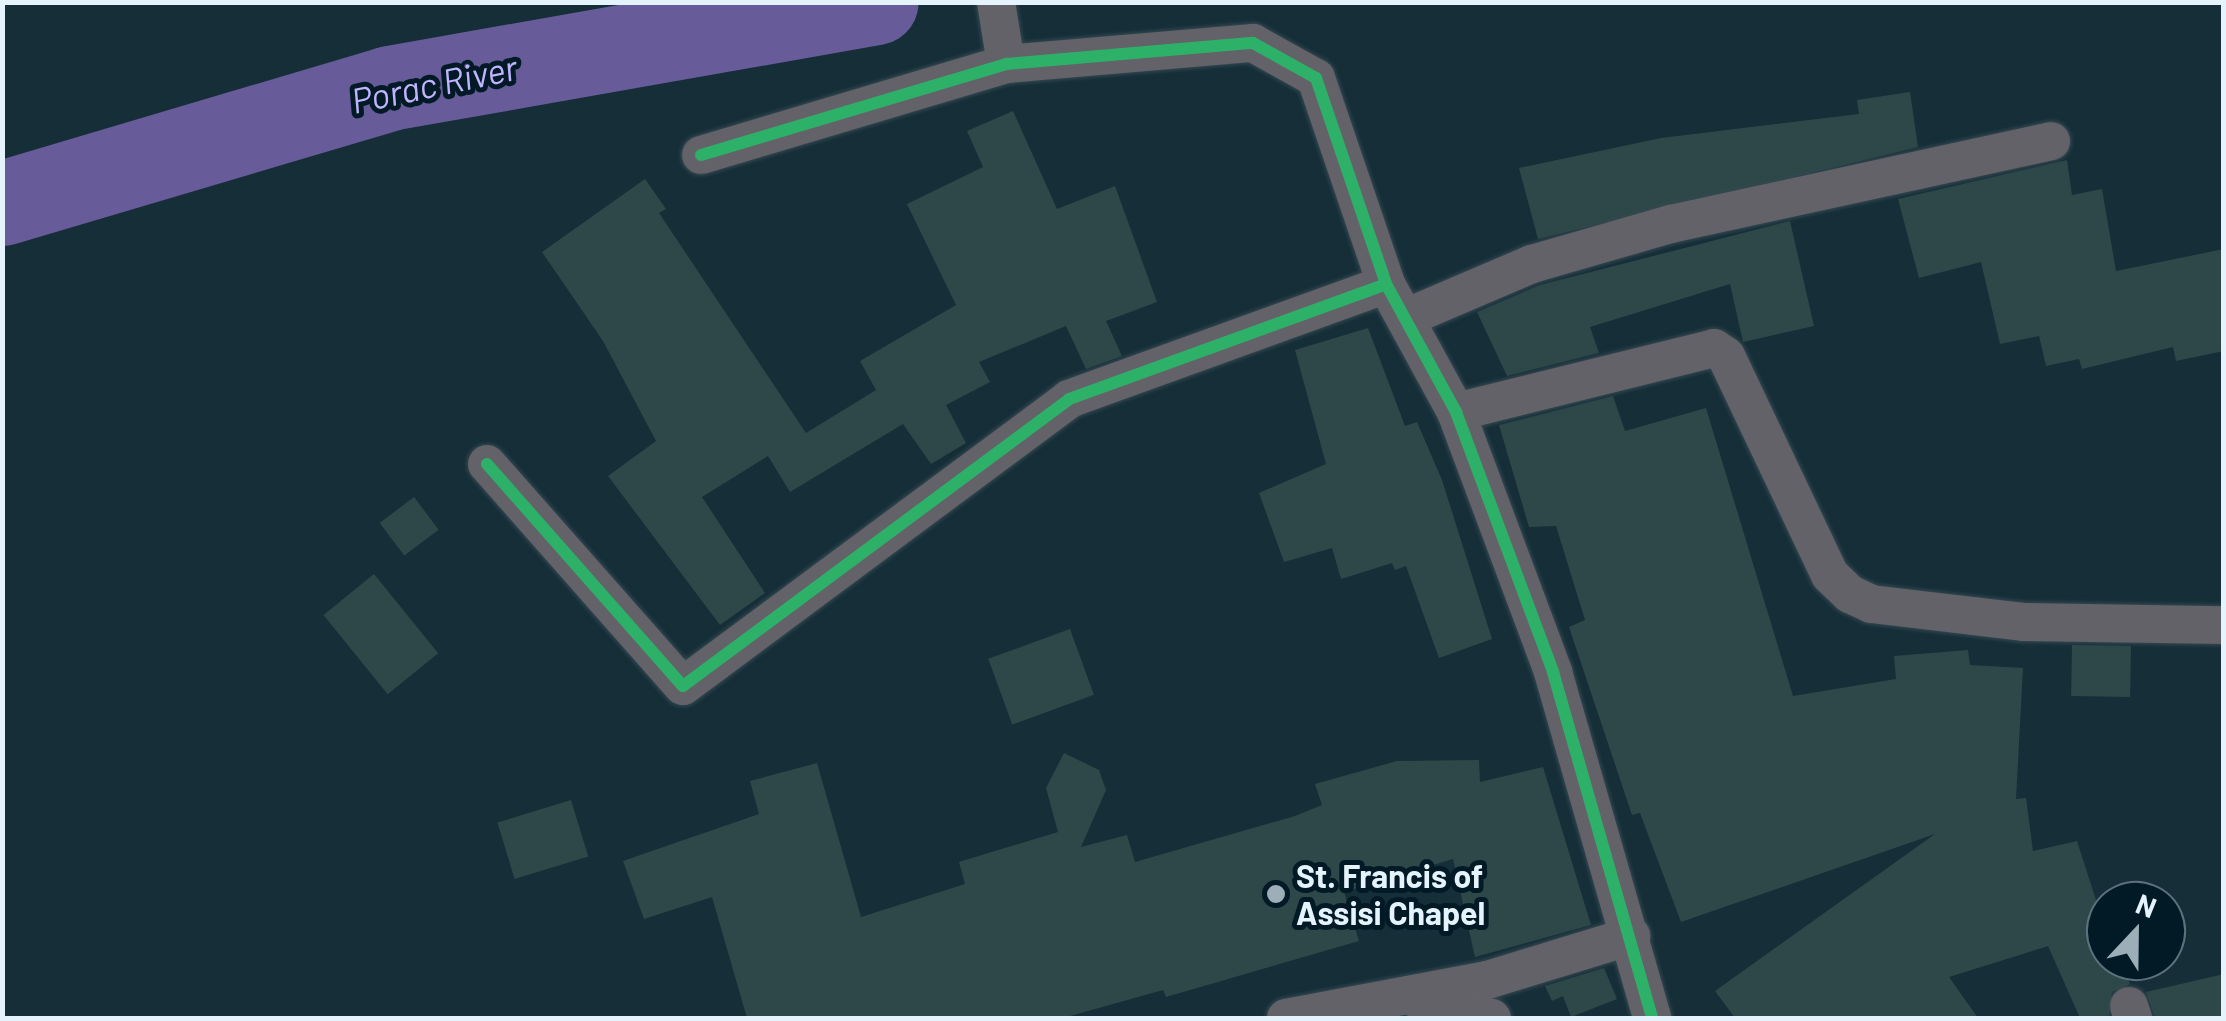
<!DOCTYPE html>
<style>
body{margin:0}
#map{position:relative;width:2226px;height:1021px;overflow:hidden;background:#152e38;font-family:Barlow,sans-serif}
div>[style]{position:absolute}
.river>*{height:85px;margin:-42.5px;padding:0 42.5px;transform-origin:42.5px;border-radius:42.5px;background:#675c99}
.building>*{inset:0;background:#2e4849;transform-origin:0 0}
.roads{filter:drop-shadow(0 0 2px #354851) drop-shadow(0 0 2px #354851)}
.street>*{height:38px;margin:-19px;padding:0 19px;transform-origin:19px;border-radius:19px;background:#636268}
.cycleway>*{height:12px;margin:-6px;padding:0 6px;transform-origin:6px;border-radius:6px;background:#2db169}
.dots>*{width:28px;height:28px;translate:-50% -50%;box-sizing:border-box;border:5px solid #021a26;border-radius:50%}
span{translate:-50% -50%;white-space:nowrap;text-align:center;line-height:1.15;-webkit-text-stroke:10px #021a26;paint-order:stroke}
.poi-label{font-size:32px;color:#e5f3fc;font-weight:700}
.left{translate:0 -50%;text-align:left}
.water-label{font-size:35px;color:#c1b3fe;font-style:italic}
.frame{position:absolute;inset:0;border:5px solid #e5f3fc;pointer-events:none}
.north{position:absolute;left:2086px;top:881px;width:100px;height:100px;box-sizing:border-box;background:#021a26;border:2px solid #5d717c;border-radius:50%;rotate:22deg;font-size:28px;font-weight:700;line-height:40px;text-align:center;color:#e5f3fc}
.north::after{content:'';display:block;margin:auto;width:35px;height:45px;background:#9caeb7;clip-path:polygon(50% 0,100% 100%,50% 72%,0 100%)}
</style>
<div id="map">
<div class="river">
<div style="left:2px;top:203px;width:404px;rotate:-16.5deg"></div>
<div style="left:389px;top:88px;width:494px;rotate:-10deg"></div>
</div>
<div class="building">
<div style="clip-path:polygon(1910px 92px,1918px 147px,1538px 239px,1519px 168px,1661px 138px,1859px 114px,1857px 100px)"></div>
<div style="clip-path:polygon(1013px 111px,1057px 209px,1115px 186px,1157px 302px,1106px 321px,1122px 356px,1086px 369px,1066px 326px,979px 362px,990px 382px,946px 405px,966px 443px,931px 464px,903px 424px,790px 492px,768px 456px,702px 497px,765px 593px,720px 625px,608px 476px,656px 441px,603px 341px,542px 252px,645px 179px,666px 209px,659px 213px,806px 433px,876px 390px,860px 361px,956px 305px,907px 204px,983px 167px,967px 131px)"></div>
<div style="clip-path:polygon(2067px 160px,2072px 195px,2102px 189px,2116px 271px,2224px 249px,2224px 351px,2176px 361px,2173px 347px,2082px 369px,2079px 359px,2046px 366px,2039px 336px,2000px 344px,1981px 262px,1919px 278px,1898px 199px)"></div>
<div style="clip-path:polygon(1790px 221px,1814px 326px,1743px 342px,1730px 284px,1590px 327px,1599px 353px,1507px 376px,1477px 312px,1540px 285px)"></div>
<div style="clip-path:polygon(1368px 328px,1405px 426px,1417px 422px,1442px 480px,1492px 639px,1439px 658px,1406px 566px,1395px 570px,1392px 563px,1341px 579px,1332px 548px,1284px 562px,1259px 493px,1326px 464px,1295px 350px)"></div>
<div style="clip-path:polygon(1613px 396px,1625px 431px,1706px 408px,1793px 696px,1896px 679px,1894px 656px,1968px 650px,1970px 665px,2023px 668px,2016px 799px,2026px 798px,2033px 851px,2077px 841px,2106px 931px,2106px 961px,2119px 961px,2130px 984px,2112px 992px,2109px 1018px,2080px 1018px,2048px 946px,1949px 977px,1978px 1018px,1735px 1018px,1715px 991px,1935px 834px,1681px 922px,1640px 813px,1632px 815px,1569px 627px,1585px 620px,1556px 526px,1529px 527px,1499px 425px)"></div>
<div style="left:414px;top:497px;width:41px;height:43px;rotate:53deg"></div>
<div style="left:374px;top:574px;width:102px;height:65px;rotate:51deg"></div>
<div style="left:1070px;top:629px;width:70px;height:87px;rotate:70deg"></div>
<div style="left:2072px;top:645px;width:59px;height:51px;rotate:1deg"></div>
<div style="clip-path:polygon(1064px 753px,1099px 770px,1106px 790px,1081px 847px,1127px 835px,1135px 862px,1295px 816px,1322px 805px,1315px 784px,1397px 761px,1479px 760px,1480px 782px,1543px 767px,1591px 925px,1475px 957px,1453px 859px,1344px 892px,1359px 941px,1166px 997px,1163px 990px,1063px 1018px,747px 1018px,712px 897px,644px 919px,623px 861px,759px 814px,750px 781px,817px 763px,861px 917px,965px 884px,959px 862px,1058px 832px,1046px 788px)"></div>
<div style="left:571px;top:800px;width:59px;height:77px;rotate:73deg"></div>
<div style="clip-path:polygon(1604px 968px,1617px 999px,1571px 1017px,1563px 996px,1552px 1001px,1545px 986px)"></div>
<div style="clip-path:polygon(2224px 974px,2224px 1018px,2155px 1018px,2146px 992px)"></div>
</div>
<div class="roads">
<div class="street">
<div style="left:996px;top:2px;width:63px;rotate:80.8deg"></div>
<div style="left:701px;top:155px;width:318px;rotate:-16.6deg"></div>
<div style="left:1006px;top:64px;width:248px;rotate:-4.9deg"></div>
<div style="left:1253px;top:43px;width:72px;rotate:29.1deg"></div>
<div style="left:1316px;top:78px;width:218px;rotate:71.2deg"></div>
<div style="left:1386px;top:284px;width:146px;rotate:61.3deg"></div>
<div style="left:1456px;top:412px;width:278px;rotate:69.5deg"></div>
<div style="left:1553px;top:672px;width:360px;rotate:74deg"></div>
<div style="left:1410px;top:316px;width:133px;rotate:-23.1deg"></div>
<div style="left:1532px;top:264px;width:145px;rotate:-16.1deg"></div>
<div style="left:1671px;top:224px;width:389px;rotate:-12.3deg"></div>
<div style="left:1456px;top:412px;width:266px;rotate:-13.9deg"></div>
<div style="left:1714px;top:348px;width:14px;rotate:34deg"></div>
<div style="left:1726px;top:356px;width:242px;rotate:64.6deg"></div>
<div style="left:1830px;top:575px;width:28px;rotate:44deg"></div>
<div style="left:1850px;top:594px;width:23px;rotate:25deg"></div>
<div style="left:1871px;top:604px;width:155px;rotate:6.7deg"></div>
<div style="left:2025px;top:622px;width:199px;rotate:0.9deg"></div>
<div style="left:487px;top:464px;width:296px;rotate:48.6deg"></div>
<div style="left:683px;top:686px;width:481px;rotate:-36.6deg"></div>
<div style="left:1069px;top:399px;width:337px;rotate:-19.9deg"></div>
<div style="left:1418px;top:1000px;width:76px;rotate:13.7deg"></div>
<div style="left:2129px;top:1006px;width:13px;rotate:72deg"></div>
<div style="left:1286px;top:1018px;width:205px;rotate:-10.7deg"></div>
<div style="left:1487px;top:980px;width:151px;rotate:-17deg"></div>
</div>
</div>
<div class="cycleway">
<div style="left:701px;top:155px;width:318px;rotate:-16.6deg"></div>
<div style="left:1006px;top:64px;width:248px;rotate:-4.9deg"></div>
<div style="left:1253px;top:43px;width:72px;rotate:29.1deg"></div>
<div style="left:1316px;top:78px;width:218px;rotate:71.2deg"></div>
<div style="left:1386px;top:284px;width:146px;rotate:61.3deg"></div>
<div style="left:1456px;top:412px;width:278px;rotate:69.5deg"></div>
<div style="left:1553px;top:672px;width:360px;rotate:74deg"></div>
<div style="left:487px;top:464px;width:296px;rotate:48.6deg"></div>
<div style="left:683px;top:686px;width:481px;rotate:-36.6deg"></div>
<div style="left:1069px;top:399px;width:337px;rotate:-19.9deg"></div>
</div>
<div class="dots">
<div style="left:1276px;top:894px;background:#9caeb7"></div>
</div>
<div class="poi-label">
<span class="left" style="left:1296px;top:894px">St. Francis of<br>Assisi Chapel</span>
</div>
<div class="water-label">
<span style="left:434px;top:83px;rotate:-12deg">Porac River</span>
</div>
<div class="frame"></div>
<div class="north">N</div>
</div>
